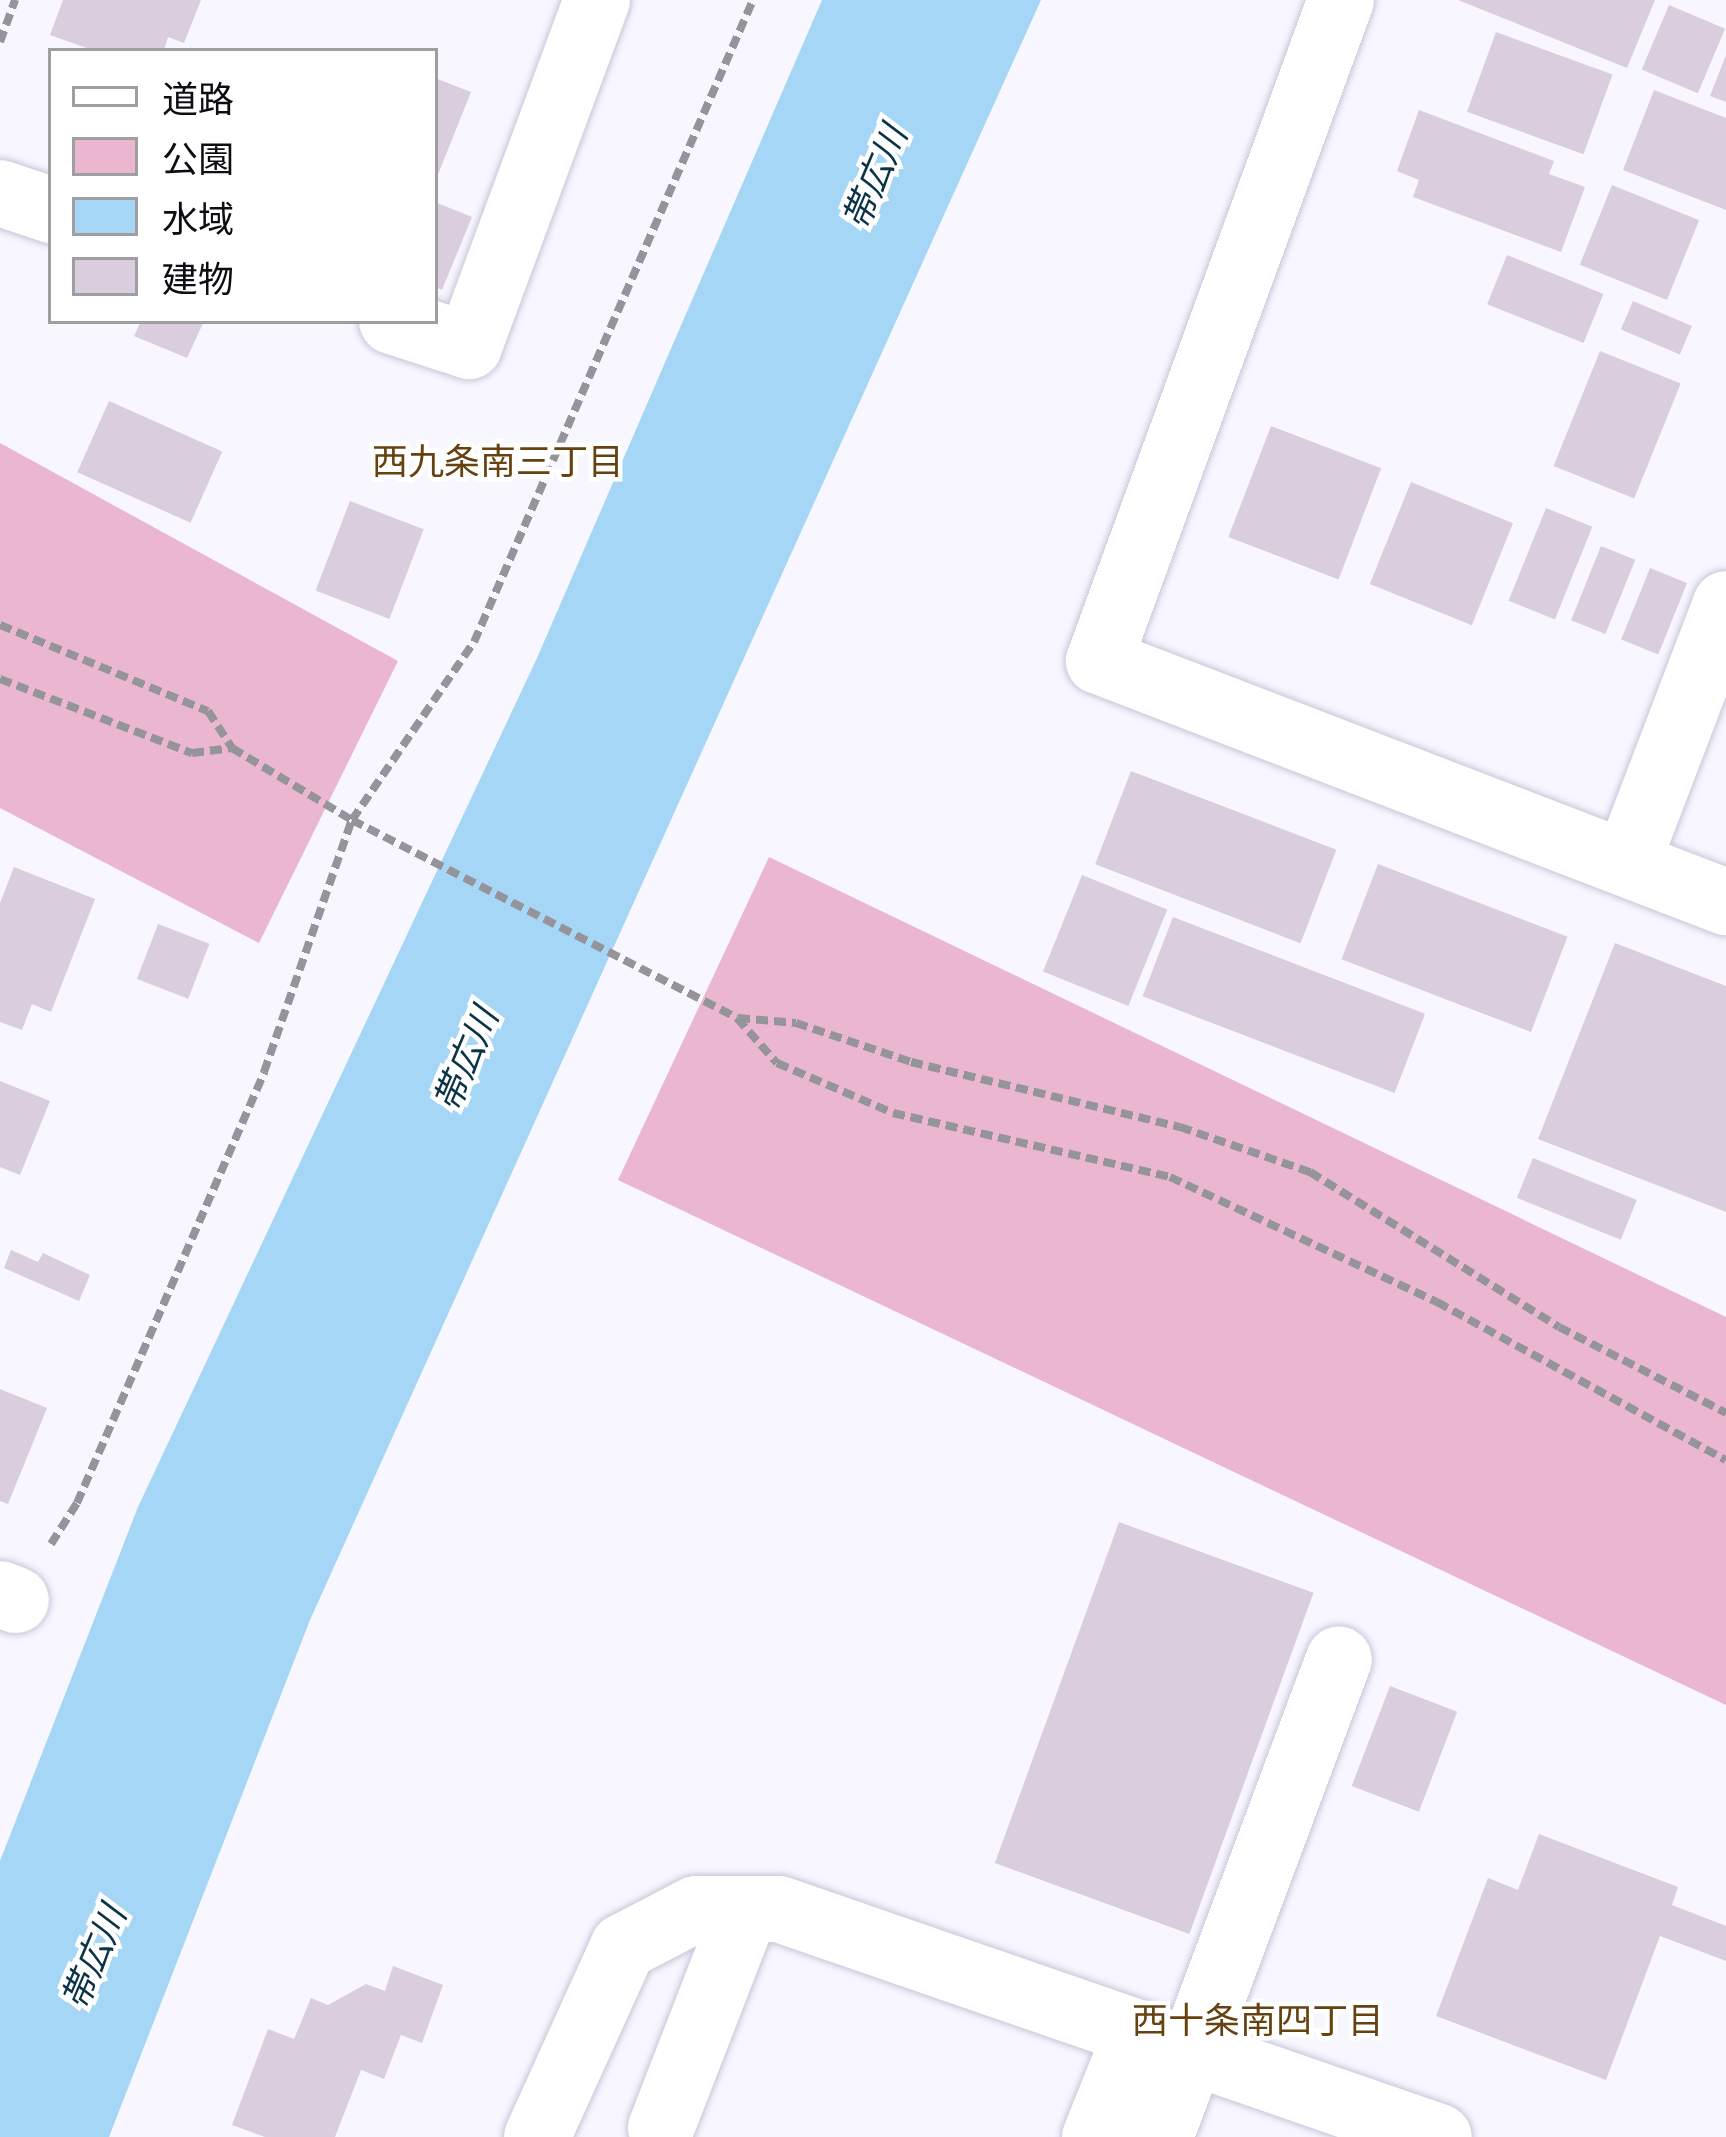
<!DOCTYPE html>
<meta charset="utf-8">
<style>
body{margin:0}
#map{position:relative;width:1726px;height:2137px;overflow:hidden;background:#f8f7ff;font-family:"Fira Sans Condensed","Noto Sans JP",sans-serif}
div>[style]{position:absolute}
.green>*{inset:0;background:#eab6d0}
.water>*{inset:0;background:#a5d6f5}
.building>*{inset:0;background:#dacddd;transform-origin:0 0}
.path>*{height:8px;margin-top:-4px;transform-origin:0;background:repeating-linear-gradient(90deg,#95949b 0 12px,transparent 0 18px)}
.roads{filter:drop-shadow(0 0 3px #c9c6da) drop-shadow(0 0 3px #c9c6da)}
.minor>*{height:66px;margin:-33px;padding:0 33px;transform-origin:33px;border-radius:33px;background:#fff}
span{translate:-50% -50%;white-space:nowrap;text-align:center;line-height:1.15;-webkit-text-stroke:9px #fff;paint-order:stroke}
.water-label{font-size:36px;color:#0b3347;font-style:italic}
.neighbourhood-label{font-size:36px;color:#664210}
.legend{position:absolute;left:48px;top:48px;width:390px;height:276px;box-sizing:border-box;background:#fff;border:3px solid #9f9ea1;margin:0;padding:15px 21px;list-style:none;font-size:36px;color:#0e0d13}
.legend li{display:flex;align-items:center;gap:24px;height:60px}
.legend b{width:60px;border:3px solid #9f9ea1}
</style>
<div id="map">
<div class="green">
<div style="clip-path:polygon(0 443px,398px 661px,259px 943px,0 808px)"></div>
<div style="clip-path:polygon(769px 857px,1726px 1317px,1726px 1705px,618px 1180px)"></div>
</div>
<div class="water">
<div style="clip-path:polygon(822px 0,1041px 0,310px 1620px,109px 2137px,0 2137px,0 1861px,138px 1507px,537px 658px)"></div>
</div>
<div class="building">
<div style="clip-path:polygon(63px 0,201px 0,184px 43px,168px 37px,164px 51px,95px 51px,50px 35px)"></div>
<div style="clip-path:polygon(1458px 0,1655px 0,1627px 68px)"></div>
<div style="left:1669px;top:5px;width:61px;height:70px;rotate:23deg"></div>
<div style="left:1496px;top:32px;width:124px;height:85px;rotate:20deg"></div>
<div style="clip-path:polygon(1726px 55px,1726px 102px,1710px 96px)"></div>
<div style="clip-path:polygon(435px 78px,471px 92px,435px 182px)"></div>
<div style="clip-path:polygon(1654px 90px,1726px 118px,1726px 210px,1623px 170px)"></div>
<div style="clip-path:polygon(1419px 110px,1554px 161px,1549px 174px,1585px 187px,1561px 252px,1413px 197px,1419px 180px,1397px 171px)"></div>
<div style="left:1612px;top:185px;width:94px;height:86px;rotate:22deg"></div>
<div style="clip-path:polygon(435px 202px,472px 217px,442px 290px,435px 287px)"></div>
<div style="left:1507px;top:255px;width:104px;height:53px;rotate:22deg"></div>
<div style="left:1633px;top:301px;width:64px;height:31px;rotate:23deg"></div>
<div style="clip-path:polygon(141px 321px,204px 321px,187px 358px,134px 336px)"></div>
<div style="left:1600px;top:351px;width:87px;height:124px;rotate:22deg"></div>
<div style="left:109px;top:401px;width:124px;height:78px;rotate:24deg"></div>
<div style="left:1271px;top:426px;width:118px;height:119px;rotate:21deg"></div>
<div style="left:1411px;top:482px;width:110px;height:110px;rotate:22deg"></div>
<div style="left:350px;top:501px;width:79px;height:96px;rotate:21deg"></div>
<div style="left:1546px;top:508px;width:50px;height:100px;rotate:22deg"></div>
<div style="left:1601px;top:546px;width:37px;height:80px;rotate:22deg"></div>
<div style="left:1650px;top:568px;width:40px;height:77px;rotate:22deg"></div>
<div style="left:1131px;top:771px;width:220px;height:100px;rotate:21deg"></div>
<div style="left:1378px;top:864px;width:203px;height:102px;rotate:21deg"></div>
<div style="clip-path:polygon(14px 867px,95px 899px,51px 1012px,32px 1004px,22px 1030px,0 1022px,0 903px)"></div>
<div style="left:1082px;top:875px;width:92px;height:104px;rotate:22deg"></div>
<div style="left:1173px;top:917px;width:270px;height:85px;rotate:21deg"></div>
<div style="left:158px;top:924px;width:55px;height:59px;rotate:21deg"></div>
<div style="clip-path:polygon(1615px 943px,1726px 986px,1726px 1212px,1538px 1139px)"></div>
<div style="clip-path:polygon(0 1081px,50px 1101px,20px 1175px,0 1167px)"></div>
<div style="left:1533px;top:1158px;width:112px;height:43px;rotate:22deg"></div>
<div style="clip-path:polygon(11px 1250px,38px 1262px,43px 1253px,90px 1275px,79px 1301px,4px 1268px)"></div>
<div style="clip-path:polygon(0 1389px,47px 1408px,8px 1504px,0 1501px)"></div>
<div style="left:1119px;top:1522px;width:207px;height:363px;rotate:20deg"></div>
<div style="left:1390px;top:1686px;width:72px;height:107px;rotate:21deg"></div>
<div style="clip-path:polygon(1539px 1834px,1678px 1887px,1672px 1905px,1726px 1926px,1726px 1961px,1660px 1936px,1606px 2080px,1436px 2016px,1488px 1878px,1518px 1890px)"></div>
<div style="clip-path:polygon(393px 1966px,443px 1985px,422px 2043px,401px 2035px,384px 2079px,361px 2070px,335px 2137px,265px 2137px,232px 2125px,268px 2029px,294px 2039px,311px 1998px,328px 2005px,366px 1984px,385px 1991px)"></div>
</div>
<div class="path">
<div style="left:0;top:42px;width:45px;rotate:-70.3deg"></div>
<div style="left:0;top:625px;width:225px;rotate:22.5deg"></div>
<div style="left:208px;top:711px;width:44px;rotate:57deg"></div>
<div style="left:0;top:679px;width:206px;rotate:21.1deg"></div>
<div style="left:192px;top:753px;width:40px;rotate:-7.1deg"></div>
<div style="left:232px;top:748px;width:140px;rotate:31deg"></div>
<div style="left:352px;top:820px;width:433px;rotate:27.2deg"></div>
<div style="left:737px;top:1018px;width:60px;rotate:48.4deg"></div>
<div style="left:777px;top:1063px;width:126px;rotate:23.3deg"></div>
<div style="left:893px;top:1113px;width:284px;rotate:13deg"></div>
<div style="left:1170px;top:1177px;width:295px;rotate:25.1deg"></div>
<div style="left:1437px;top:1302px;width:329px;rotate:28.7deg"></div>
<div style="left:738px;top:1018px;width:58px;rotate:4.9deg"></div>
<div style="left:796px;top:1023px;width:121px;rotate:18.7deg"></div>
<div style="left:911px;top:1062px;width:277px;rotate:13.6deg"></div>
<div style="left:1180px;top:1127px;width:138px;rotate:19.1deg"></div>
<div style="left:1310px;top:1172px;width:293px;rotate:31.9deg"></div>
<div style="left:1559px;top:1327px;width:188px;rotate:27.2deg"></div>
<div style="left:51px;top:1544px;width:49px;rotate:-57.6deg"></div>
<div style="left:77px;top:1503px;width:470px;rotate:-66.5deg"></div>
<div style="left:264px;top:1072px;width:267px;rotate:-70.8deg"></div>
<div style="left:352px;top:820px;width:216px;rotate:-55.6deg"></div>
<div style="left:474px;top:642px;width:700px;rotate:-66.51deg"></div>
</div>
<div class="roads">
<div class="minor">
<div style="left:1341px;top:0;width:704px;rotate:110.11deg"></div>
<div style="left:1099px;top:661px;width:672px;rotate:21.03deg"></div>
<div style="left:0;top:193px;width:54px;rotate:18.4deg"></div>
<div style="left:392px;top:321px;width:81px;rotate:18deg"></div>
<div style="left:469px;top:346px;width:369px;rotate:-69.7deg"></div>
<div style="left:1627px;top:863px;width:277px;rotate:-69.1deg"></div>
<div style="left:0;top:1594px;width:17px;rotate:21deg"></div>
<div style="left:661px;top:2128px;width:235px;rotate:-68.8deg"></div>
<div style="left:537px;top:2137px;width:209px;rotate:-65.6deg"></div>
<div style="left:623px;top:1947px;width:82px;rotate:-27.5deg"></div>
<div style="left:696px;top:1909px;width:83px"></div>
<div style="left:779px;top:1909px;width:698px;rotate:19.06deg"></div>
<div style="left:1095px;top:2137px;width:110px;rotate:-68.1deg"></div>
<div style="left:1160px;top:2137px;width:510px;rotate:-69.47deg"></div>
</div>
</div>
<div class="water-label">
<span style="left:876px;top:178px;rotate:-67deg">帯広川</span>
<span style="left:467px;top:1060px;rotate:-67deg">帯広川</span>
<span style="left:95px;top:1958px;rotate:-67deg">帯広川</span>
</div>
<div class="neighbourhood-label">
<span style="left:498px;top:463px">西九条南三丁目</span>
<span style="left:1258px;top:2022px">西十条南四丁目</span>
</div>
<ul class="legend">
<li><b style="height:15px;background:#fff"></b>道路</li>
<li><b style="height:33px;background:#eab6d0"></b>公園</li>
<li><b style="height:33px;background:#a5d6f5"></b>水域</li>
<li><b style="height:33px;background:#dacddd"></b>建物</li>
</ul>
</div>
